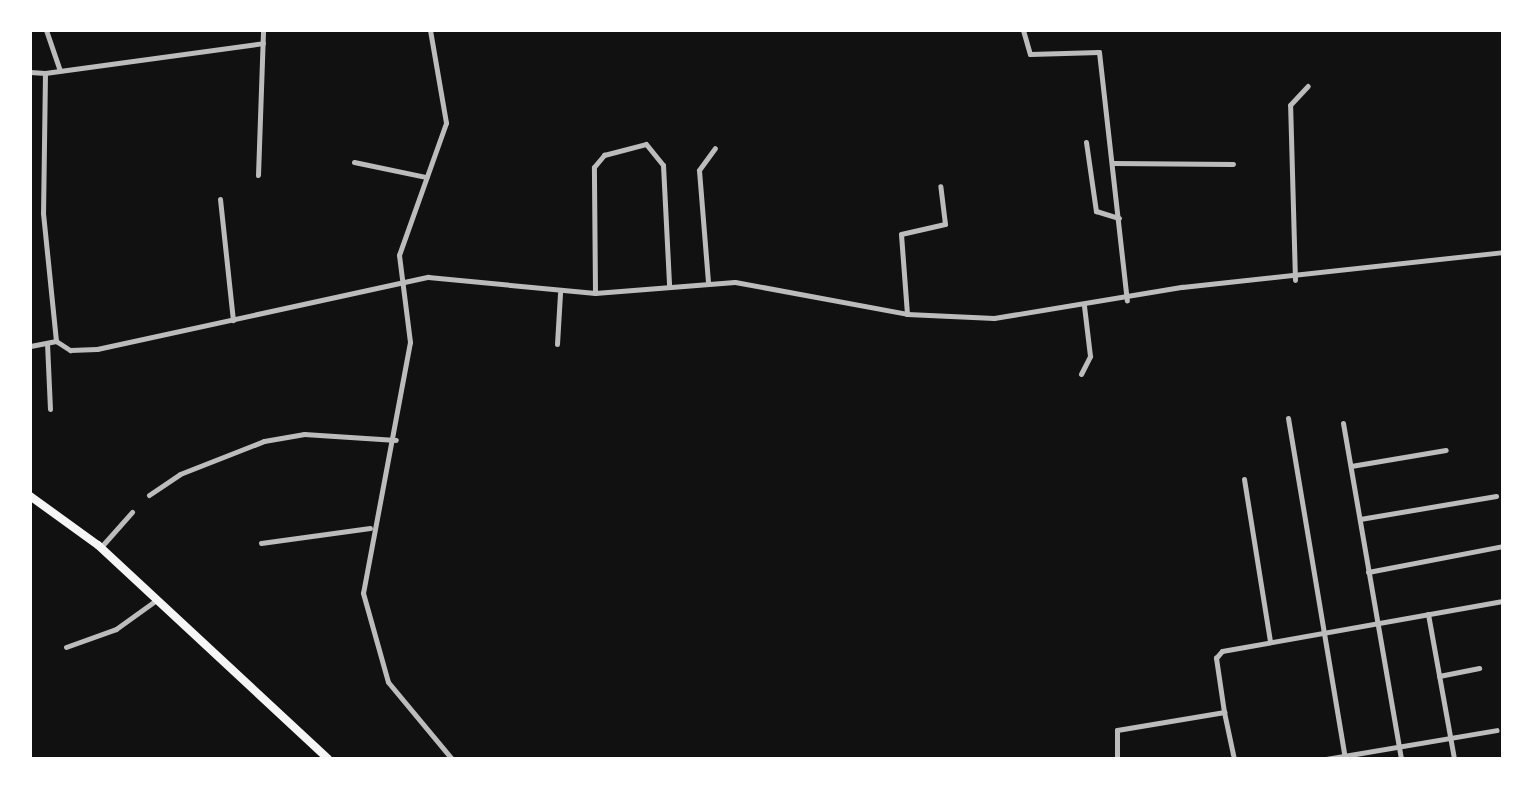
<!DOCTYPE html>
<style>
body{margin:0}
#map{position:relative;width:1533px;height:789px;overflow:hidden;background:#111;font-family:"DM Sans",sans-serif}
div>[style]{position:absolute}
.minor>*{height:5px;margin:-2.5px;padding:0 2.5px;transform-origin:2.5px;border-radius:2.5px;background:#bcbcbc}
.primary>*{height:8px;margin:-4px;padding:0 4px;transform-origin:4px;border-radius:4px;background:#f5f5f5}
span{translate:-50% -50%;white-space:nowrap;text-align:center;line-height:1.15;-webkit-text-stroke:8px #fff;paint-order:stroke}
.frame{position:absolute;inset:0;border:32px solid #fff;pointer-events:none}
</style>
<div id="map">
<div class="minor">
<div style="left:46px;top:30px;width:43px;rotate:71.1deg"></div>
<div style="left:430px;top:30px;width:94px;rotate:80.2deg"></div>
<div style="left:446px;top:123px;width:140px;rotate:109.6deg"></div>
<div style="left:399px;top:255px;width:88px;rotate:82.8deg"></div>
<div style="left:410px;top:342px;width:255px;rotate:100.6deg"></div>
<div style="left:363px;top:593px;width:92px;rotate:74.3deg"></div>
<div style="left:388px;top:682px;width:100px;rotate:50.3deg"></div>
<div style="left:1023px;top:30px;width:25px;rotate:74deg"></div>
<div style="left:1030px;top:54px;width:69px;rotate:-1.7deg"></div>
<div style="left:1099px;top:52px;width:250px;rotate:83.6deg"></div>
<div style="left:30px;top:72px;width:15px;rotate:4deg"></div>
<div style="left:45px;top:73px;width:140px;rotate:90.8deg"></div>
<div style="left:43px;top:213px;width:129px;rotate:84.2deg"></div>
<div style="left:56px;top:341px;width:26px;rotate:169deg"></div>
<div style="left:45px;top:73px;width:220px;rotate:-7.8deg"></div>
<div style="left:1086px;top:142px;width:70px;rotate:81.8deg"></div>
<div style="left:1096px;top:211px;width:24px;rotate:17deg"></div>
<div style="left:354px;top:162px;width:74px;rotate:11.8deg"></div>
<div style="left:1113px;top:163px;width:120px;rotate:0.5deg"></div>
<div style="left:258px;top:175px;width:145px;rotate:-88deg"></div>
<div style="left:220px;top:199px;width:122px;rotate:83.9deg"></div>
<div style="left:1295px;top:280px;width:175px;rotate:-91.6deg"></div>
<div style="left:1290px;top:105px;width:26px;rotate:-47deg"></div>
<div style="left:708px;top:282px;width:112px;rotate:-94.6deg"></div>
<div style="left:699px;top:170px;width:27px;rotate:-54deg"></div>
<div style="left:595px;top:293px;width:126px;rotate:-90.5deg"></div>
<div style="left:594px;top:167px;width:16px;rotate:-50deg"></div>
<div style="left:604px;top:155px;width:43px;rotate:-14.7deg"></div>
<div style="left:646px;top:144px;width:27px;rotate:51deg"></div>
<div style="left:663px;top:165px;width:120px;rotate:87.1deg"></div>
<div style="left:907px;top:314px;width:80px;rotate:-94.3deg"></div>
<div style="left:901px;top:234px;width:45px;rotate:-12.8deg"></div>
<div style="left:945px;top:224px;width:38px;rotate:-97deg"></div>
<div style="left:56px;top:341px;width:17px;rotate:33deg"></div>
<div style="left:70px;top:350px;width:27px;rotate:-2deg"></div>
<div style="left:97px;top:349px;width:339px;rotate:-12.3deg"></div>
<div style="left:428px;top:277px;width:168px;rotate:5.5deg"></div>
<div style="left:595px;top:293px;width:140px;rotate:-4.5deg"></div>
<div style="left:735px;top:282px;width:175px;rotate:10.5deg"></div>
<div style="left:907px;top:314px;width:87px;rotate:2.6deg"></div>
<div style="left:994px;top:318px;width:191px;rotate:-9.4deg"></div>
<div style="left:1182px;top:287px;width:323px;rotate:-6.2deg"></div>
<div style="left:47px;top:343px;width:66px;rotate:87.4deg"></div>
<div style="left:557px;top:344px;width:51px;rotate:-86.6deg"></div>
<div style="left:1081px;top:374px;width:20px;rotate:-63deg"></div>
<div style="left:1090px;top:356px;width:50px;rotate:-96.8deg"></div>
<div style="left:1288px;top:418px;width:346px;rotate:80.5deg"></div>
<div style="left:1343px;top:423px;width:341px;rotate:80.2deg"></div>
<div style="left:1351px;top:466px;width:96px;rotate:-9.6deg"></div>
<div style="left:1244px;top:479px;width:165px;rotate:80.9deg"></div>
<div style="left:149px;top:495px;width:37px;rotate:-34deg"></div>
<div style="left:180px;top:474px;width:90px;rotate:-21.4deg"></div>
<div style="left:264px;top:441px;width:41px;rotate:-9.9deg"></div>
<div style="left:304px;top:434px;width:92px;rotate:3.7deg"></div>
<div style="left:1360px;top:519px;width:138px;rotate:-9.6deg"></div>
<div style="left:261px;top:543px;width:110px;rotate:-7.8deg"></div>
<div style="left:101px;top:547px;width:47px;rotate:-48.5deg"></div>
<div style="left:1368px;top:572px;width:137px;rotate:-10.9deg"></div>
<div style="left:1428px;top:614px;width:147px;rotate:79.8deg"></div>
<div style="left:66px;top:647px;width:53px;rotate:-19.8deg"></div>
<div style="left:116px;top:629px;width:48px;rotate:-35.7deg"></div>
<div style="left:1439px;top:676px;width:41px;rotate:-11.3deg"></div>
<div style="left:1224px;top:712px;width:55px;rotate:-98.4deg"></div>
<div style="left:1216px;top:658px;width:9px;rotate:-49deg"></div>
<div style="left:1222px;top:651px;width:285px;rotate:-10.1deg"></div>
<div style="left:1117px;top:759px;width:29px;rotate:-90deg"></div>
<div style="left:1117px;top:730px;width:109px;rotate:-9.5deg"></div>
<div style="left:1224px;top:712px;width:48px;rotate:78deg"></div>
<div style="left:1326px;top:759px;width:173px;rotate:-9.6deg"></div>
</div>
<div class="primary">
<div style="left:30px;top:496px;width:84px;rotate:35.8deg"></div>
<div style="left:98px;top:545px;width:314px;rotate:42.9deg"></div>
</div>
<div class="frame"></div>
</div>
